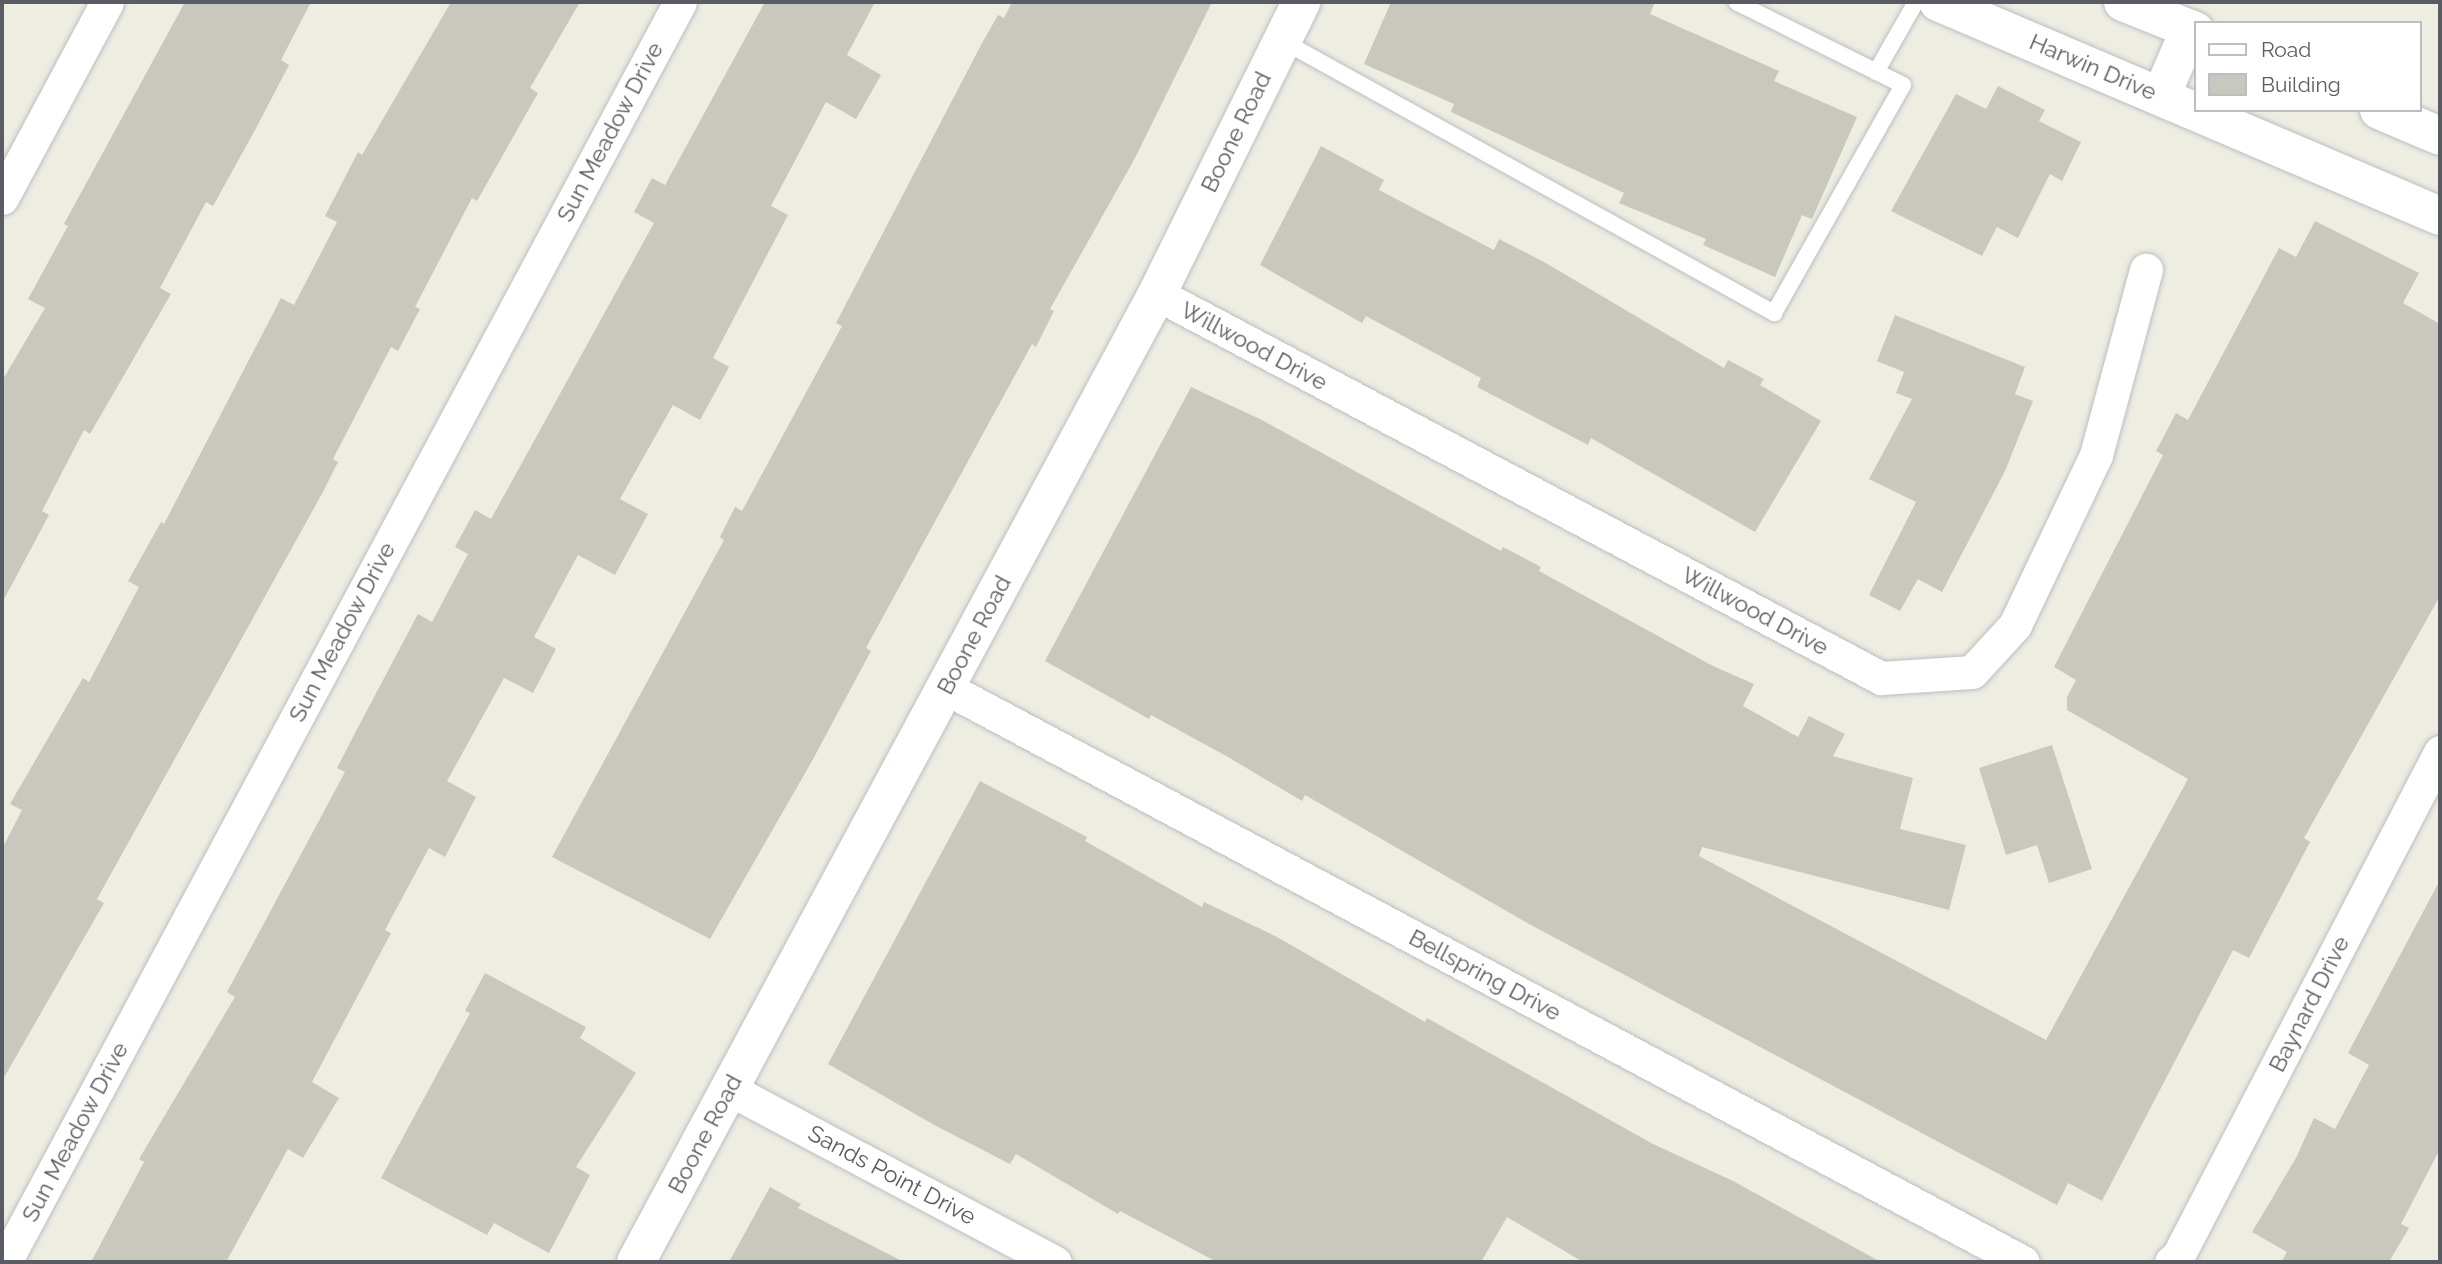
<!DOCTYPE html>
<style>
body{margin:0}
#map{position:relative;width:2442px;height:1264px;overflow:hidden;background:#eeede1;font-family:Raleway,sans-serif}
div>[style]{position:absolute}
.building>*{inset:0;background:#c9c8be}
.roads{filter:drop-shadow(0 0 2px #bcbdc4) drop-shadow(0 0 2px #bcbdc4)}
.lane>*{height:16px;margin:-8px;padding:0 8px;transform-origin:8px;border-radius:8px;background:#fff}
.street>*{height:33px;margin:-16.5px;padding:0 16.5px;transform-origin:16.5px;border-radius:16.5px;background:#fff}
.secondary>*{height:38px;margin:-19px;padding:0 19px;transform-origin:19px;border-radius:19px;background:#fff}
span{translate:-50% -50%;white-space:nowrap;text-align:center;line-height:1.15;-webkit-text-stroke:6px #fff;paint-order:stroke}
.street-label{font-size:23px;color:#5a5c63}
.frame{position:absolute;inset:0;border:4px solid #5a5c63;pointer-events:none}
.legend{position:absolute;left:2194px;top:21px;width:228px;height:91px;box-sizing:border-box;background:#fff;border:2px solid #bdbec1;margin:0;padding:9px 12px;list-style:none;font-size:21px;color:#5a5c63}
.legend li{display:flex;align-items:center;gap:14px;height:35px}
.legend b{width:35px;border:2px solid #bdbec1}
</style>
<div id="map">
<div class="building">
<div style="clip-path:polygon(185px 2px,311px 2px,281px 60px,289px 65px,255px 130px,213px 206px,206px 202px,160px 288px,171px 294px,90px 434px,84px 430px,42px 511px,49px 515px,2px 603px,2px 381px,45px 308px,28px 299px,68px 226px,64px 224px)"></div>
<div style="clip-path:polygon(451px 2px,580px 2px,530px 88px,538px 93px,477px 201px,472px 198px,415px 307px,420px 309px,398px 351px,391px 347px,333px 459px,338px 462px,323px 492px,97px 899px,104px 903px,2px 1081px,2px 849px,22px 810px,10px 804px,83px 678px,89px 682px,139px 587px,128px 581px,161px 522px,164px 524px,281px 298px,294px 305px,337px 222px,325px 216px,358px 152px,362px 155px)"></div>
<div style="clip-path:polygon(765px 2px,875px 2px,847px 55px,881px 75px,856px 119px,826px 102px,771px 206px,788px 215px,713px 358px,729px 367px,700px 420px,673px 405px,620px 499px,648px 514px,615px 575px,578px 555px,534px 637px,556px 649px,533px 693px,504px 678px,447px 781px,476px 797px,445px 857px,429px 848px,385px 930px,391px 933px,312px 1082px,339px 1098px,303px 1158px,288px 1149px,226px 1262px,91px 1262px,144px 1162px,139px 1159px,235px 997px,227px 992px,345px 772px,337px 768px,355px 733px,418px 614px,432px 622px,468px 554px,455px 547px,475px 510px,491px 519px,654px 223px,634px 212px,652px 178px,665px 185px)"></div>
<div style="clip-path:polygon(1012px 2px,1212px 2px,1134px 160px,1050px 309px,1054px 311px,1036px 347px,1032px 344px,866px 648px,871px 651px,812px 761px,710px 939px,552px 857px,724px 540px,720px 537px,735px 507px,742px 511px,842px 326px,836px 323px,981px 45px,998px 15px,1004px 18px)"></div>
<div style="clip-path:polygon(1391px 2px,1655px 2px,1650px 14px,1779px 71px,1774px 81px,1857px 117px,1812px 219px,1802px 215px,1775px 277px,1703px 245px,1706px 239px,1619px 203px,1624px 193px,1451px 112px,1454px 104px,1364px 64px)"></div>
<div style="clip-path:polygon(1998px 86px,2045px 110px,2039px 121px,2081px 142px,2062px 181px,2050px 174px,2018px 238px,1997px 227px,1982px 256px,1891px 211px,1956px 94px,1986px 109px)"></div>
<div style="clip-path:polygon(1321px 146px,1384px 180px,1379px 190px,1494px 250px,1499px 239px,1544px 262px,1724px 368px,1728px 360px,1764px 379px,1760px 385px,1821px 421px,1755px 532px,1591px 438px,1588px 445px,1477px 387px,1481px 378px,1366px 316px,1362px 323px,1260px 265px)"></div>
<div style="clip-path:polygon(2315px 221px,2419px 273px,2403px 303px,2440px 324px,2440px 596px,2304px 838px,2310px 842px,2249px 958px,2233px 950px,2102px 1201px,2068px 1183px,2057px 1205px,1529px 924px,1305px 795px,1302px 801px,1228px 757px,1151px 715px,1149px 719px,1045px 661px,1191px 387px,1262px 420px,1501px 551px,1503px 547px,1541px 567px,1539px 571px,1713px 666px,1754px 684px,1743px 706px,1798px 737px,1809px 716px,1845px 734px,1833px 756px,1913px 778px,1900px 829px,1966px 845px,1949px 910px,1702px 847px,1699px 856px,2046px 1040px,2188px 779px,2067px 710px,2067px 697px,2076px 680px,2054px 667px,2163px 455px,2156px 451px,2176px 413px,2188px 420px,2279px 248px,2296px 257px)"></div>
<div style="clip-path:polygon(1895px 315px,2025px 367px,2015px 394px,2033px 401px,2005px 471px,1942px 592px,1918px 579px,1900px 611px,1869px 595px,1916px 502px,1869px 479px,1912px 399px,1896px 393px,1904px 372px,1877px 361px)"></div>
<div style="clip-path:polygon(2052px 745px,2092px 869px,2049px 883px,2037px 845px,2006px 855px,1979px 768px)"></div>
<div style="clip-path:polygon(980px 781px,1087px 837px,1085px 841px,1202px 907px,1204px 902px,1277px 937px,1425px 1022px,1427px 1018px,1653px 1144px,1733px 1181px,1881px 1262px,1583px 1262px,1507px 1217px,1481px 1262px,1217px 1262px,1120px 1211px,1118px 1214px,1016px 1154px,1010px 1164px,936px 1126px,828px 1064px)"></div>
<div style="clip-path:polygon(2440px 880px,2440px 1149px,2401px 1224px,2409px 1228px,2389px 1262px,2281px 1262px,2287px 1252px,2252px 1232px,2296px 1158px,2314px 1118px,2335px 1129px,2369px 1065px,2348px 1053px)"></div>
<div style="clip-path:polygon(485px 973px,586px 1027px,580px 1038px,636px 1073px,576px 1167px,590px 1175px,549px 1253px,494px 1223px,487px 1235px,381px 1178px,470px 1013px,465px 1011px)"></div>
<div style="clip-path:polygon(770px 1187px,801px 1204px,798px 1208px,904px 1262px,729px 1262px)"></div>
</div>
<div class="roads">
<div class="lane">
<div style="left:1281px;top:40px;width:564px;rotate:28.98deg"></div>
<div style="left:1774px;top:313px;width:262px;rotate:-60.5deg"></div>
<div style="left:1903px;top:85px;width:186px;rotate:-153.6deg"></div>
<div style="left:1876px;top:72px;width:81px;rotate:-60.3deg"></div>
</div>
<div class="street">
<div style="left:2px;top:198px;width:222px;rotate:-61.8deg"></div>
<div style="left:1157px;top:294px;width:820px;rotate:27.94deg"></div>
<div style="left:1881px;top:678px;width:91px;rotate:-3.8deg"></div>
<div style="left:1972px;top:672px;width:64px;rotate:-47.5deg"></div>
<div style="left:2015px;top:625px;width:188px;rotate:-64.5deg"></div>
<div style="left:2096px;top:455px;width:192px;rotate:-74.9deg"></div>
<div style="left:946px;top:688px;width:1220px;rotate:28.06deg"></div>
<div style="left:729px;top:1089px;width:369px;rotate:28deg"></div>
<div style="left:5px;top:1262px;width:1429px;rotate:-61.82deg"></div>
<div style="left:2171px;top:1262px;width:9px;rotate:-41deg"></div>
<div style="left:2178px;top:1256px;width:568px;rotate:-62.53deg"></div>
</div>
<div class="secondary">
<div style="left:1938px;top:2px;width:546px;rotate:23.09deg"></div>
<div style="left:2123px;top:2px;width:78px;rotate:21.9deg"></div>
<div style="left:2161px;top:96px;width:73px;rotate:-66.6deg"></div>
<div style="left:2379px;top:110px;width:66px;rotate:23.1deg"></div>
<div style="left:636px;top:1262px;width:1099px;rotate:-61.71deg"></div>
<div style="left:1157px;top:294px;width:326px;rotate:-63.7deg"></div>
</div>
</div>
<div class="street-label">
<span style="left:2093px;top:67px;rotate:23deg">Harwin Drive</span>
<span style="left:610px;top:132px;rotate:-62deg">Sun Meadow Drive</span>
<span style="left:1236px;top:132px;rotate:-64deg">Boone Road</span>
<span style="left:1254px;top:346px;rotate:28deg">Willwood Drive</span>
<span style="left:1755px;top:611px;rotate:28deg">Willwood Drive</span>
<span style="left:342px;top:632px;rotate:-62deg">Sun Meadow Drive</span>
<span style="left:974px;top:635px;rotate:-62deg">Boone Road</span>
<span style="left:1485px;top:975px;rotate:28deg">Bellspring Drive</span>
<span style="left:2309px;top:1004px;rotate:-63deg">Baynard Drive</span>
<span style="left:75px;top:1132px;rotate:-62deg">Sun Meadow Drive</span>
<span style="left:705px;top:1134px;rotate:-62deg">Boone Road</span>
<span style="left:892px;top:1175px;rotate:28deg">Sands Point Drive</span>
</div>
<div class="frame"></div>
<ul class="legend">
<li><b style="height:9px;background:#fff"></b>Road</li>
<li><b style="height:19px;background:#c9c8be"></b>Building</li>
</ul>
</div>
